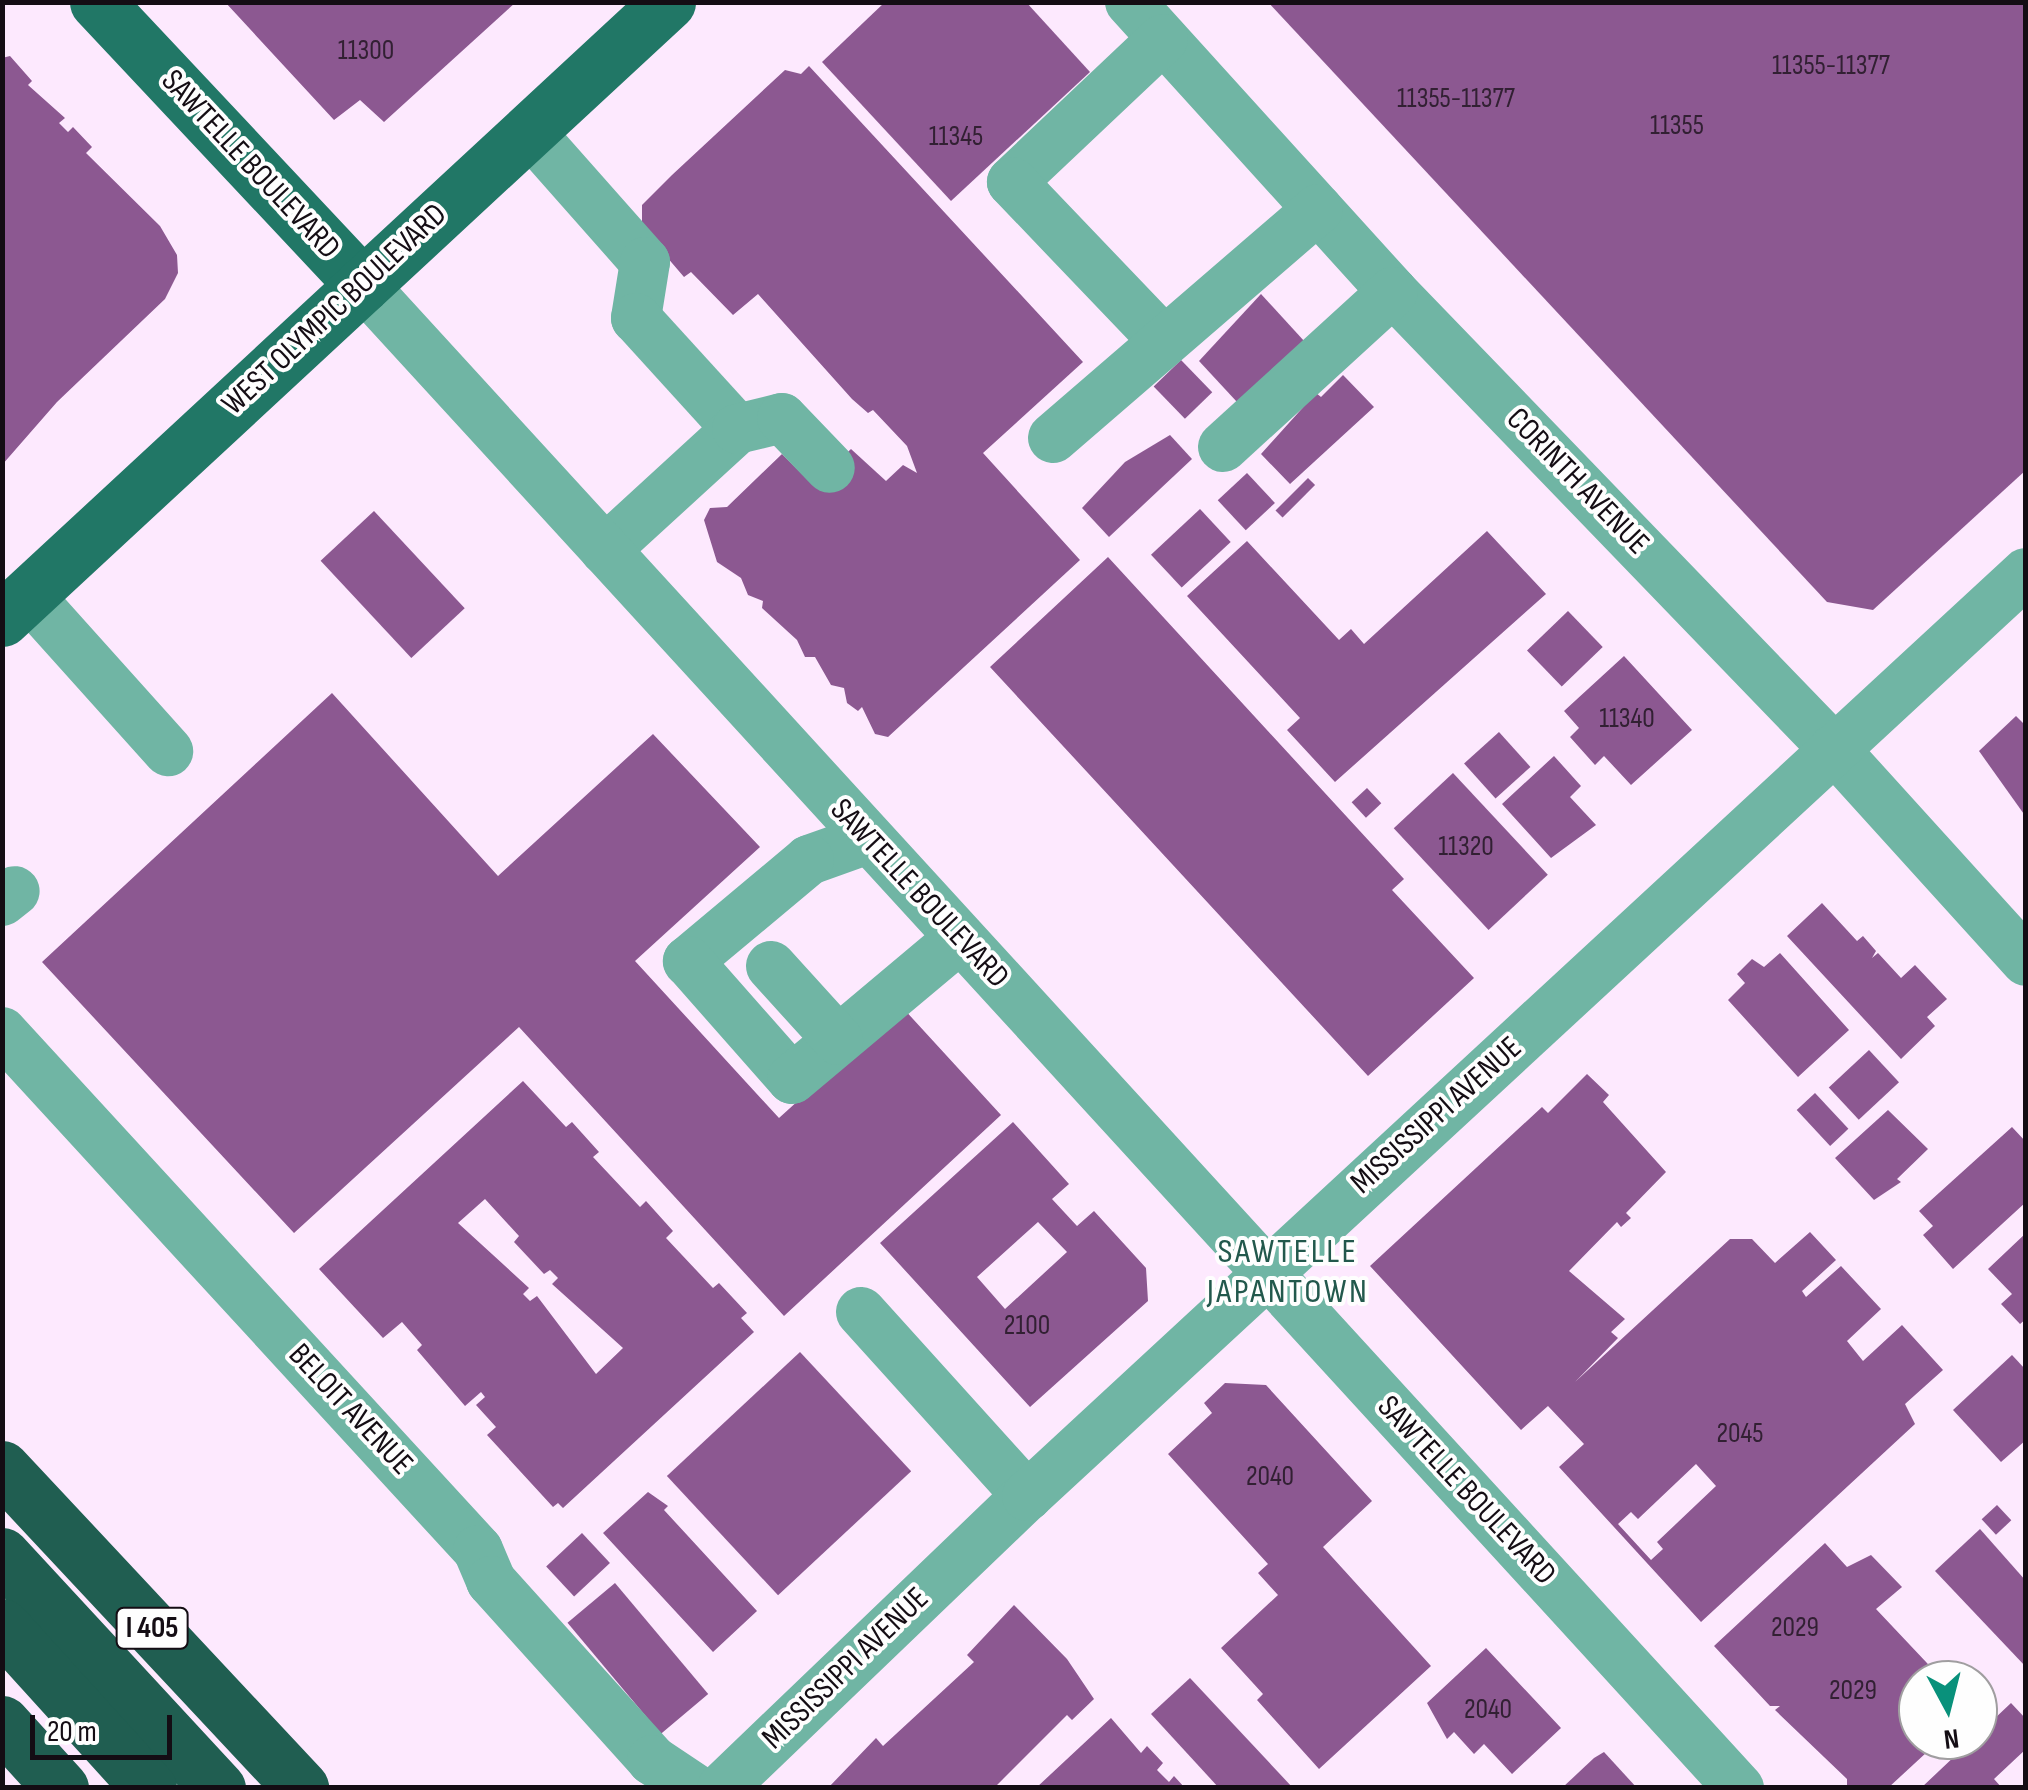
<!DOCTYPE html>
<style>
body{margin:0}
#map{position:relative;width:2028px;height:1790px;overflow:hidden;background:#fde9fe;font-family:"Sofia Sans Condensed",sans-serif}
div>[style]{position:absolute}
.building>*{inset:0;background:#8c5891;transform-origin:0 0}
.minor>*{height:50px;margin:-25px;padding:0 25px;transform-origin:25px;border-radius:25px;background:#70b5a4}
.major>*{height:55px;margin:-27.5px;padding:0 27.5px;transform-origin:27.5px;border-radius:27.5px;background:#217766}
.highway>*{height:55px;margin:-27.5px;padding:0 27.5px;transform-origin:27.5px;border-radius:27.5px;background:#205e51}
span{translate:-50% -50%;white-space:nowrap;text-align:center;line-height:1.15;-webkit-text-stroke:8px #fefefe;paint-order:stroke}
.number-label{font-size:28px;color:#322033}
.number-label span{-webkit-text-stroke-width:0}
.shield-label span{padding:2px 8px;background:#fefefe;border:2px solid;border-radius:8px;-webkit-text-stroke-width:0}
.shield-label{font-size:30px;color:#140d14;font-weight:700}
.street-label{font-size:32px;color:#140d14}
.neighbourhood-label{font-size:35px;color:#22584c;letter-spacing:2.5px}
.frame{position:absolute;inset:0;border:5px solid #140d14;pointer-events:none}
.north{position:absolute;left:1898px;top:1660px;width:100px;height:100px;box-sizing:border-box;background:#fefefe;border:2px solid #a09ea0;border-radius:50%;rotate:173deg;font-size:28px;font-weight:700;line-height:40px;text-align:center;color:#140d14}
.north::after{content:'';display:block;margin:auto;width:35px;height:45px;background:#09917b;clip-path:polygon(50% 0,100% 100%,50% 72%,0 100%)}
.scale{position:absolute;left:30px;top:1715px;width:142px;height:45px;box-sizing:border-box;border:5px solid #140d14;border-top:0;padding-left:12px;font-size:30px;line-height:35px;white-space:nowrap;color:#140d14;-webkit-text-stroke:8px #fefefe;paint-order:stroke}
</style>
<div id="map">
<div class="building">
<div style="clip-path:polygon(225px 2px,516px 2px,384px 122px,360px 100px,334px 120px)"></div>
<div style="clip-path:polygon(885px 2px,1026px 2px,1090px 72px,951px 201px,822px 62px)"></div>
<div style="clip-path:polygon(1268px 2px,2026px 2px,2026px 470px,1873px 610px,1827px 602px)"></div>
<div style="clip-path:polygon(10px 56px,32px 81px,28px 85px,65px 118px,59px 123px,68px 132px,73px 127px,92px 147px,86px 153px,160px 226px,177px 255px,178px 273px,165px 299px,57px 402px,2px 465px,2px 58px)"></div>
<div style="clip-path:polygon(809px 66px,1083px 362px,983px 453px,1080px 560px,888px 737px,875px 734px,862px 707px,858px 711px,847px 703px,844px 688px,831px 685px,815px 657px,805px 657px,797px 640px,762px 608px,763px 601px,748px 595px,741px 578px,717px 562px,704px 520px,710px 508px,727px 507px,782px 454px,813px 485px,851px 449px,886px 481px,903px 465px,917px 473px,907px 446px,873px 410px,868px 413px,852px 399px,758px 294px,733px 315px,691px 272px,684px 277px,642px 228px,642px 205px,672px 175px,785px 70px,801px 74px)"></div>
<div style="clip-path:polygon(1261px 294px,1305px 342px,1237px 402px,1199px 361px)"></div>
<div style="left:1181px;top:360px;width:45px;height:38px;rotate:46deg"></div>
<div style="clip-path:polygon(1343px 375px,1374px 407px,1290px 484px,1261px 454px,1316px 393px,1321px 397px)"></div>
<div style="clip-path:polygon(1170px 435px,1192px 459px,1109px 537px,1082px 508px,1125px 462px)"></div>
<div style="left:1247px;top:473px;width:41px;height:40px;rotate:47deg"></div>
<div style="left:1308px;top:478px;width:10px;height:46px;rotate:45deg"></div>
<div style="left:1200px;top:509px;width:45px;height:67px;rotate:47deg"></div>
<div style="left:374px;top:511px;width:133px;height:73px;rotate:47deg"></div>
<div style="clip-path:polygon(1487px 531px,1546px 594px,1335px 782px,1287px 730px,1300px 718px,1187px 596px,1247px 541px,1339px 640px,1351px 629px,1364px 644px)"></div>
<div style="clip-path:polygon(1108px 557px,1404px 879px,1392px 890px,1474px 978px,1368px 1076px,990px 667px)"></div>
<div style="left:1568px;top:611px;width:50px;height:57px;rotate:46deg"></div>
<div style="clip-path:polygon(1624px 656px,1692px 730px,1631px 785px,1604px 756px,1595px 765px,1570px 737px,1579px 728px,1564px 711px)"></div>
<div style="clip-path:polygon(332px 693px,498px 876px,653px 734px,760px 847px,635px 961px,779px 1118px,902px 1007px,1001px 1115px,784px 1316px,519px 1027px,294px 1233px,42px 962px)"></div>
<div style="clip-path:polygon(2016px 716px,2026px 726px,2026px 817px,1979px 751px)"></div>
<div style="left:1499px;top:732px;width:47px;height:47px;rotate:48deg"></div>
<div style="clip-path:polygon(1554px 756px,1581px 786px,1570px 797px,1596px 825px,1551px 858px,1502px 804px)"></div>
<div style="left:1453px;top:773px;width:139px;height:81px;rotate:47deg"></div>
<div style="left:1367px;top:788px;width:21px;height:21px;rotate:47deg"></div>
<div style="clip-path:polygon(1822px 903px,1857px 941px,1863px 936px,1876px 951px,1872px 958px,1878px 953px,1901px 978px,1915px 965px,1947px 999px,1927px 1017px,1935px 1026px,1901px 1059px,1787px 936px)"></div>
<div style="clip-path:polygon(1780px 953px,1849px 1030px,1798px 1077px,1728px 1000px,1745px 983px,1737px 974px,1752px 959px,1764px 967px)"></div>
<div style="left:1869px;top:1050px;width:44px;height:55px;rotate:47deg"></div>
<div style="clip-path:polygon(evenodd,1587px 1074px,1609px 1095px,1603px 1102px,1666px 1172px,1626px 1213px,1631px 1218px,1621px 1227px,1617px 1222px,1569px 1271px,1625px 1319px,1611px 1332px,1618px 1338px,1575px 1382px,1730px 1239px,1752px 1239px,1775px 1263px,1810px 1232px,1836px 1260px,1802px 1291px,1806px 1297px,1841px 1266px,1881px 1309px,1847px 1341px,1863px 1361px,1902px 1325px,1943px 1370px,1905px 1404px,1915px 1424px,1701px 1622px,1559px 1467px,1584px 1444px,1548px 1406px,1521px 1430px,1370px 1266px,1542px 1107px,1548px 1113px,1587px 1074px,1696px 1464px,1716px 1486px,1657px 1542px,1663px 1549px,1651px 1560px,1618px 1524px,1631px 1512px,1638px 1519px,1696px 1464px)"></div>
<div style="clip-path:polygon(evenodd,523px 1081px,566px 1127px,572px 1122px,599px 1152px,593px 1157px,640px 1207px,646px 1201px,673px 1231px,666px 1238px,713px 1288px,719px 1283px,747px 1313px,741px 1318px,754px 1332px,563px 1508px,558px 1503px,553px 1507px,487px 1435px,496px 1427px,476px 1405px,485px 1397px,481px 1392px,465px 1406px,417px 1350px,422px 1345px,402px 1322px,383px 1338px,319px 1269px,523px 1081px,485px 1199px,519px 1236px,514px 1242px,544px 1274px,550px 1270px,558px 1278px,552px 1284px,623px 1348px,596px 1374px,537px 1296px,530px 1301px,523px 1294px,529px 1288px,458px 1223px,485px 1199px)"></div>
<div style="left:1815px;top:1093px;width:49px;height:25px;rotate:47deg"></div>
<div style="clip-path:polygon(1888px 1110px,1928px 1149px,1897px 1179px,1901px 1182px,1874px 1200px,1835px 1158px)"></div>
<div style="clip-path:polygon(evenodd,1013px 1122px,1069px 1184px,1052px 1199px,1077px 1226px,1094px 1211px,1146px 1268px,1148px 1301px,1030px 1407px,880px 1243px,1013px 1122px,1038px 1222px,1067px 1252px,1005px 1309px,977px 1277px,1038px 1222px)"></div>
<div style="clip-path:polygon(2012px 1127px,2026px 1142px,2026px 1202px,1953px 1269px,1923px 1235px,1933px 1226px,1919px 1211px)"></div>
<div style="clip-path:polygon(2026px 1233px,2026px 1319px,2020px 1324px,2001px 1304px,2012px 1294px,1988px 1269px)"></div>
<div style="left:800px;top:1352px;width:163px;height:182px;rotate:47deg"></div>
<div style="clip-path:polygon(2012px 1355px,2026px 1370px,2026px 1440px,2001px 1462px,1953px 1410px)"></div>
<div style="clip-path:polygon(1225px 1383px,1266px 1385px,1372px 1501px,1323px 1547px,1431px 1666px,1319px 1769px,1257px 1700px,1263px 1694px,1221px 1648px,1278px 1595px,1258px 1573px,1268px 1564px,1168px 1454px,1212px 1413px,1204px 1403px)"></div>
<div style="clip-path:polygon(648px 1492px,668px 1506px,664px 1510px,757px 1611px,713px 1652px,603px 1533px)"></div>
<div style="left:1997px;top:1505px;width:21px;height:21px;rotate:47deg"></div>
<div style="clip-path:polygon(1980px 1529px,2026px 1581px,2026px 1667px,1935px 1571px)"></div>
<div style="left:582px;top:1533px;width:41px;height:49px;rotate:47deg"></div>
<div style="clip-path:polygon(1825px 1543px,1847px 1567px,1871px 1555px,1902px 1587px,1876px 1609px,1943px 1680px,1918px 1680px,1918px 1740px,1940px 1740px,1888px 1788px,1847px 1788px,1847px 1779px,1775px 1710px,1780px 1706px,1770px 1706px,1714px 1646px)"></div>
<div style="left:615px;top:1583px;width:145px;height:62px;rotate:50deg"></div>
<div style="clip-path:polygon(1014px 1605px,1067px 1659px,1094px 1699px,1072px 1720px,1067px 1715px,994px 1788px,828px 1788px,876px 1738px,883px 1746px,974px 1662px,967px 1655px)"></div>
<div style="clip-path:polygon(1486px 1648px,1561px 1728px,1512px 1774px,1484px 1744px,1474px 1754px,1454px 1732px,1447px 1739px,1427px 1703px)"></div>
<div style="clip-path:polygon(1190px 1678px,1293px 1788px,1219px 1788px,1151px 1714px)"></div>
<div style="clip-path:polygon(2011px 1703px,2026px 1719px,2026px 1749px,1994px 1779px,2002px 1788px,1921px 1788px)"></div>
<div style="clip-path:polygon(1111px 1718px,1141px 1753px,1147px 1746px,1163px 1763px,1157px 1770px,1169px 1782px,1174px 1776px,1185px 1788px,1036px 1788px)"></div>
<div style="clip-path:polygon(1604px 1752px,1637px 1788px,1562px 1788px,1594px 1758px)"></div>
</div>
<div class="minor">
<div style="left:1130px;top:2px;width:391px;rotate:47.8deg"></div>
<div style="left:1393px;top:292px;width:635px;rotate:46.02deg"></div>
<div style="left:1834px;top:749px;width:286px;rotate:47.8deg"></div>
<div style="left:1163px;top:39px;width:208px;rotate:136.6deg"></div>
<div style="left:1012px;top:182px;width:219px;rotate:46.3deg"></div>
<div style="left:529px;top:131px;width:175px;rotate:48.5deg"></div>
<div style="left:645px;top:262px;width:57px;rotate:99.1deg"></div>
<div style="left:636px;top:318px;width:150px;rotate:47.7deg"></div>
<div style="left:737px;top:429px;width:179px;rotate:137.5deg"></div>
<div style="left:363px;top:285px;width:2038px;rotate:47.53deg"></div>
<div style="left:737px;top:429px;width:46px;rotate:-13.7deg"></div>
<div style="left:782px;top:418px;width:69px;rotate:46.2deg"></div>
<div style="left:1053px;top:438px;width:350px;rotate:-40.8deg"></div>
<div style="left:1223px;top:447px;width:230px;rotate:-42.4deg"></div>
<div style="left:28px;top:595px;width:210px;rotate:48.1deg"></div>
<div style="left:868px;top:839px;width:63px;rotate:160.4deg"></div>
<div style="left:809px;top:860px;width:158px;rotate:140.1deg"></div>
<div style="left:688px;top:961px;width:157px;rotate:48.6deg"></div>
<div style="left:792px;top:1079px;width:219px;rotate:-40deg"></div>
<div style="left:2px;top:901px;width:16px;rotate:-38deg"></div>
<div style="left:771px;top:966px;width:100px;rotate:47.8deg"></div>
<div style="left:2px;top:1032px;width:703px;rotate:47.42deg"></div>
<div style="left:478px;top:1550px;width:34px;rotate:67deg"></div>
<div style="left:491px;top:1581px;width:241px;rotate:48deg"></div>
<div style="left:652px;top:1760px;width:50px;rotate:33.7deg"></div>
<div style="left:861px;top:1312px;width:248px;rotate:47.9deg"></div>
<div style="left:722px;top:1788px;width:422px;rotate:-43.8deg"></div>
<div style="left:1027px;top:1496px;width:1360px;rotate:-42.74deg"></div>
</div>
<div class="major">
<div style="left:97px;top:2px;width:388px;rotate:46.8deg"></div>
<div style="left:2px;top:619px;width:908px;rotate:-42.81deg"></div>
</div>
<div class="highway">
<div style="left:2px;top:1468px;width:438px;rotate:46.9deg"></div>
<div style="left:2px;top:1555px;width:318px;rotate:47.2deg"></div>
<div style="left:2px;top:1626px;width:219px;rotate:47.8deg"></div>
<div style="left:2px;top:1723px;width:88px;rotate:47.8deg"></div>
</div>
<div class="number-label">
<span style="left:366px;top:51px">11300</span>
<span style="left:1831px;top:66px">11355-11377</span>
<span style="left:1456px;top:99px">11355-11377</span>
<span style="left:1677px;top:126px">11355</span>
<span style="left:956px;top:137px">11345</span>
<span style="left:1627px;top:719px">11340</span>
<span style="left:1466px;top:847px">11320</span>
<span style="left:1027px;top:1326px">2100</span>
<span style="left:1740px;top:1434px">2045</span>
<span style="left:1270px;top:1477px">2040</span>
<span style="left:1795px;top:1628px">2029</span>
<span style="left:1853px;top:1691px">2029</span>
<span style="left:1488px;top:1710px">2040</span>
</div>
<div class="shield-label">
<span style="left:152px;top:1628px">I 405</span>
</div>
<div class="street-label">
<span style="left:250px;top:165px;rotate:47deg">SAWTELLE BOULEVARD</span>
<span style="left:335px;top:310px;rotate:-43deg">WEST OLYMPIC BOULEVARD</span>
<span style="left:1577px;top:482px;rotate:46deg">CORINTH AVENUE</span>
<span style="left:919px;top:894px;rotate:47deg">SAWTELLE BOULEVARD</span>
<span style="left:1437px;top:1116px;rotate:-42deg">MISSISSIPPI AVENUE</span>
<span style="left:350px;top:1410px;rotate:47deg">BELOIT AVENUE</span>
<span style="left:1466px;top:1491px;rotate:47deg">SAWTELLE BOULEVARD</span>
<span style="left:846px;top:1669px;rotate:-44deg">MISSISSIPPI AVENUE</span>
</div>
<div class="neighbourhood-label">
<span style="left:1288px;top:1272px">SAWTELLE<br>JAPANTOWN</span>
</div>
<div class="frame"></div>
<div class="north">N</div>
<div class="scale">20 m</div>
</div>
